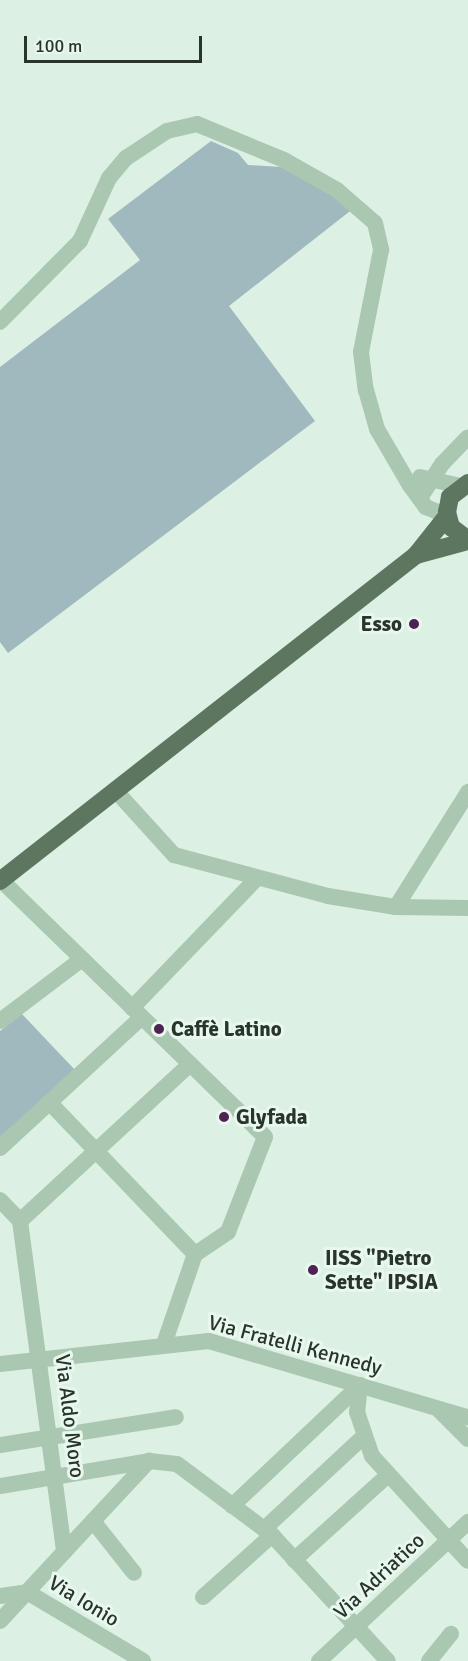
<!DOCTYPE html>
<meta charset="utf-8">
<style>
body{margin:0}
#map{position:relative;width:468px;height:1661px;overflow:hidden;background:#ddf0e4;font-family:Signika,sans-serif}
div>[style]{position:absolute}
.green>*{inset:0;background:#9fb9be}
.minor>*{height:16px;margin:-8px;padding:0 8px;transform-origin:8px;border-radius:8px;background:#aac7b2}
.major>*{height:18px;margin:-9px;padding:0 9px;transform-origin:9px;border-radius:9px;background:#5c7660}
.dots>*{width:16px;height:16px;translate:-50% -50%;box-sizing:border-box;border:3px solid #e9f8ef;border-radius:50%}
span{translate:-50% -50%;white-space:nowrap;text-align:center;line-height:1.15;-webkit-text-stroke:6px #e9f8ef;paint-order:stroke}
.poi-label{font-size:21px;color:#29352b;font-weight:700}
.right{translate:-100% -50%;text-align:right}
.left{translate:0 -50%;text-align:left}
.street-label{font-size:21px;color:#29352b}
.scale{position:absolute;left:24px;top:36px;width:178px;height:27px;box-sizing:border-box;border:3px solid #29352b;border-top:0;padding-left:8px;font-size:18px;line-height:21px;white-space:nowrap;color:#29352b;-webkit-text-stroke:4px #e9f8ef;paint-order:stroke}
</style>
<div id="map">
<div class="green">
<div style="clip-path:polygon(211px 141px,238px 153px,248px 165px,281px 167px,354px 208px,229px 306px,315px 421px,8px 653px,0 642px,0 367px,140px 260px,108px 219px)"></div>
<div style="clip-path:polygon(22px 1014px,76px 1071px,0 1137px,0 1031px)"></div>
</div>
<div class="minor">
<div style="left:0;top:322px;width:114px;rotate:-45.4deg"></div>
<div style="left:80px;top:241px;width:69px;rotate:-65.3deg"></div>
<div style="left:109px;top:178px;width:26px;rotate:-50deg"></div>
<div style="left:126px;top:158px;width:49px;rotate:-33.4deg"></div>
<div style="left:167px;top:131px;width:31px;rotate:-13deg"></div>
<div style="left:197px;top:124px;width:94px;rotate:22.5deg"></div>
<div style="left:284px;top:160px;width:61px;rotate:29.5deg"></div>
<div style="left:337px;top:190px;width:50px;rotate:41deg"></div>
<div style="left:375px;top:223px;width:28px;rotate:77deg"></div>
<div style="left:381px;top:250px;width:104px;rotate:101.1deg"></div>
<div style="left:361px;top:352px;width:38px;rotate:83deg"></div>
<div style="left:366px;top:390px;width:41px;rotate:74.2deg"></div>
<div style="left:377px;top:429px;width:64px;rotate:59.8deg"></div>
<div style="left:409px;top:484px;width:29px;rotate:54deg"></div>
<div style="left:426px;top:507px;width:23px;rotate:23deg"></div>
<div style="left:420px;top:477px;width:42px;rotate:12.4deg"></div>
<div style="left:420px;top:498px;width:40px;rotate:-57.1deg"></div>
<div style="left:442px;top:464px;width:37px;rotate:-46deg"></div>
<div style="left:115px;top:790px;width:88px;rotate:47.8deg"></div>
<div style="left:174px;top:855px;width:159px;rotate:14.9deg"></div>
<div style="left:328px;top:896px;width:69px;rotate:9.2deg"></div>
<div style="left:396px;top:907px;width:72px;rotate:0.8deg"></div>
<div style="left:1px;top:880px;width:368px;rotate:44.2deg"></div>
<div style="left:265px;top:1137px;width:102px;rotate:111.3deg"></div>
<div style="left:228px;top:1232px;width:40px;rotate:146deg"></div>
<div style="left:195px;top:1254px;width:95px;rotate:109deg"></div>
<div style="left:396px;top:907px;width:136px;rotate:-57.9deg"></div>
<div style="left:132px;top:1008px;width:179px;rotate:-46.1deg"></div>
<div style="left:0;top:1021px;width:103px;rotate:-37.1deg"></div>
<div style="left:50px;top:1103px;width:209px;rotate:46.2deg"></div>
<div style="left:0;top:1148px;width:193px;rotate:-42.7deg"></div>
<div style="left:0;top:1200px;width:29px;rotate:46deg"></div>
<div style="left:20px;top:1221px;width:334px;rotate:82.4deg"></div>
<div style="left:64px;top:1552px;width:94px;rotate:132.8deg"></div>
<div style="left:20px;top:1221px;width:231px;rotate:-42.7deg"></div>
<div style="left:0;top:1364px;width:210px;rotate:-6.3deg"></div>
<div style="left:209px;top:1341px;width:270px;rotate:16.4deg"></div>
<div style="left:360px;top:1385px;width:27px;rotate:96deg"></div>
<div style="left:357px;top:1412px;width:46px;rotate:71.2deg"></div>
<div style="left:372px;top:1456px;width:142px;rotate:47.6deg"></div>
<div style="left:439px;top:1410px;width:41px;rotate:45deg"></div>
<div style="left:0;top:1445px;width:178px;rotate:-9deg"></div>
<div style="left:0;top:1486px;width:151px;rotate:-9.5deg"></div>
<div style="left:149px;top:1461px;width:28px;rotate:6deg"></div>
<div style="left:177px;top:1464px;width:119px;rotate:36.8deg"></div>
<div style="left:272px;top:1535px;width:171px;rotate:47.4deg"></div>
<div style="left:232px;top:1506px;width:176px;rotate:-43.4deg"></div>
<div style="left:93px;top:1521px;width:66px;rotate:51.7deg"></div>
<div style="left:264px;top:1529px;width:135px;rotate:-42.9deg"></div>
<div style="left:64px;top:1552px;width:125px;rotate:-47deg"></div>
<div style="left:294px;top:1560px;width:127px;rotate:-42.1deg"></div>
<div style="left:0;top:1596px;width:27px;rotate:-8deg"></div>
<div style="left:27px;top:1592px;width:135px;rotate:30.7deg"></div>
<div style="left:203px;top:1597px;width:93px;rotate:-41.9deg"></div>
<div style="left:319px;top:1661px;width:204px;rotate:-43deg"></div>
<div style="left:429px;top:1661px;width:35px;rotate:-51deg"></div>
</div>
<div class="major">
<div style="left:468px;top:483px;width:23px;rotate:142deg"></div>
<div style="left:450px;top:497px;width:15px;rotate:101deg"></div>
<div style="left:447px;top:512px;width:16px;rotate:75deg"></div>
<div style="left:451px;top:527px;width:21px;rotate:37deg"></div>
<div style="left:416px;top:555px;width:54px;rotate:-15.1deg"></div>
<div style="left:0;top:881px;width:529px;rotate:-38.08deg"></div>
<div style="left:416px;top:555px;width:50px;rotate:-51.5deg"></div>
</div>
<div class="dots">
<div style="left:414px;top:624px;background:#4e2253"></div>
<div style="left:159px;top:1029px;background:#4e2253"></div>
<div style="left:224px;top:1117px;background:#4e2253"></div>
<div style="left:313px;top:1270px;background:#4e2253"></div>
</div>
<div class="poi-label">
<span class="right" style="left:402px;top:624px">Esso</span>
<span class="left" style="left:171px;top:1029px">Caffè Latino</span>
<span class="left" style="left:236px;top:1117px">Glyfada</span>
<span class="left" style="left:325px;top:1270px">IISS "Pietro<br>Sette" IPSIA</span>
</div>
<div class="street-label">
<span style="left:295px;top:1345px;rotate:15deg">Via Fratelli Kennedy</span>
<span style="left:70px;top:1416px;rotate:83deg">Via Aldo Moro</span>
<span style="left:379px;top:1576px;rotate:-43deg">Via Adriatico</span>
<span style="left:84px;top:1601px;rotate:31deg">Via Ionio</span>
</div>
<div class="scale">100 m</div>
</div>
